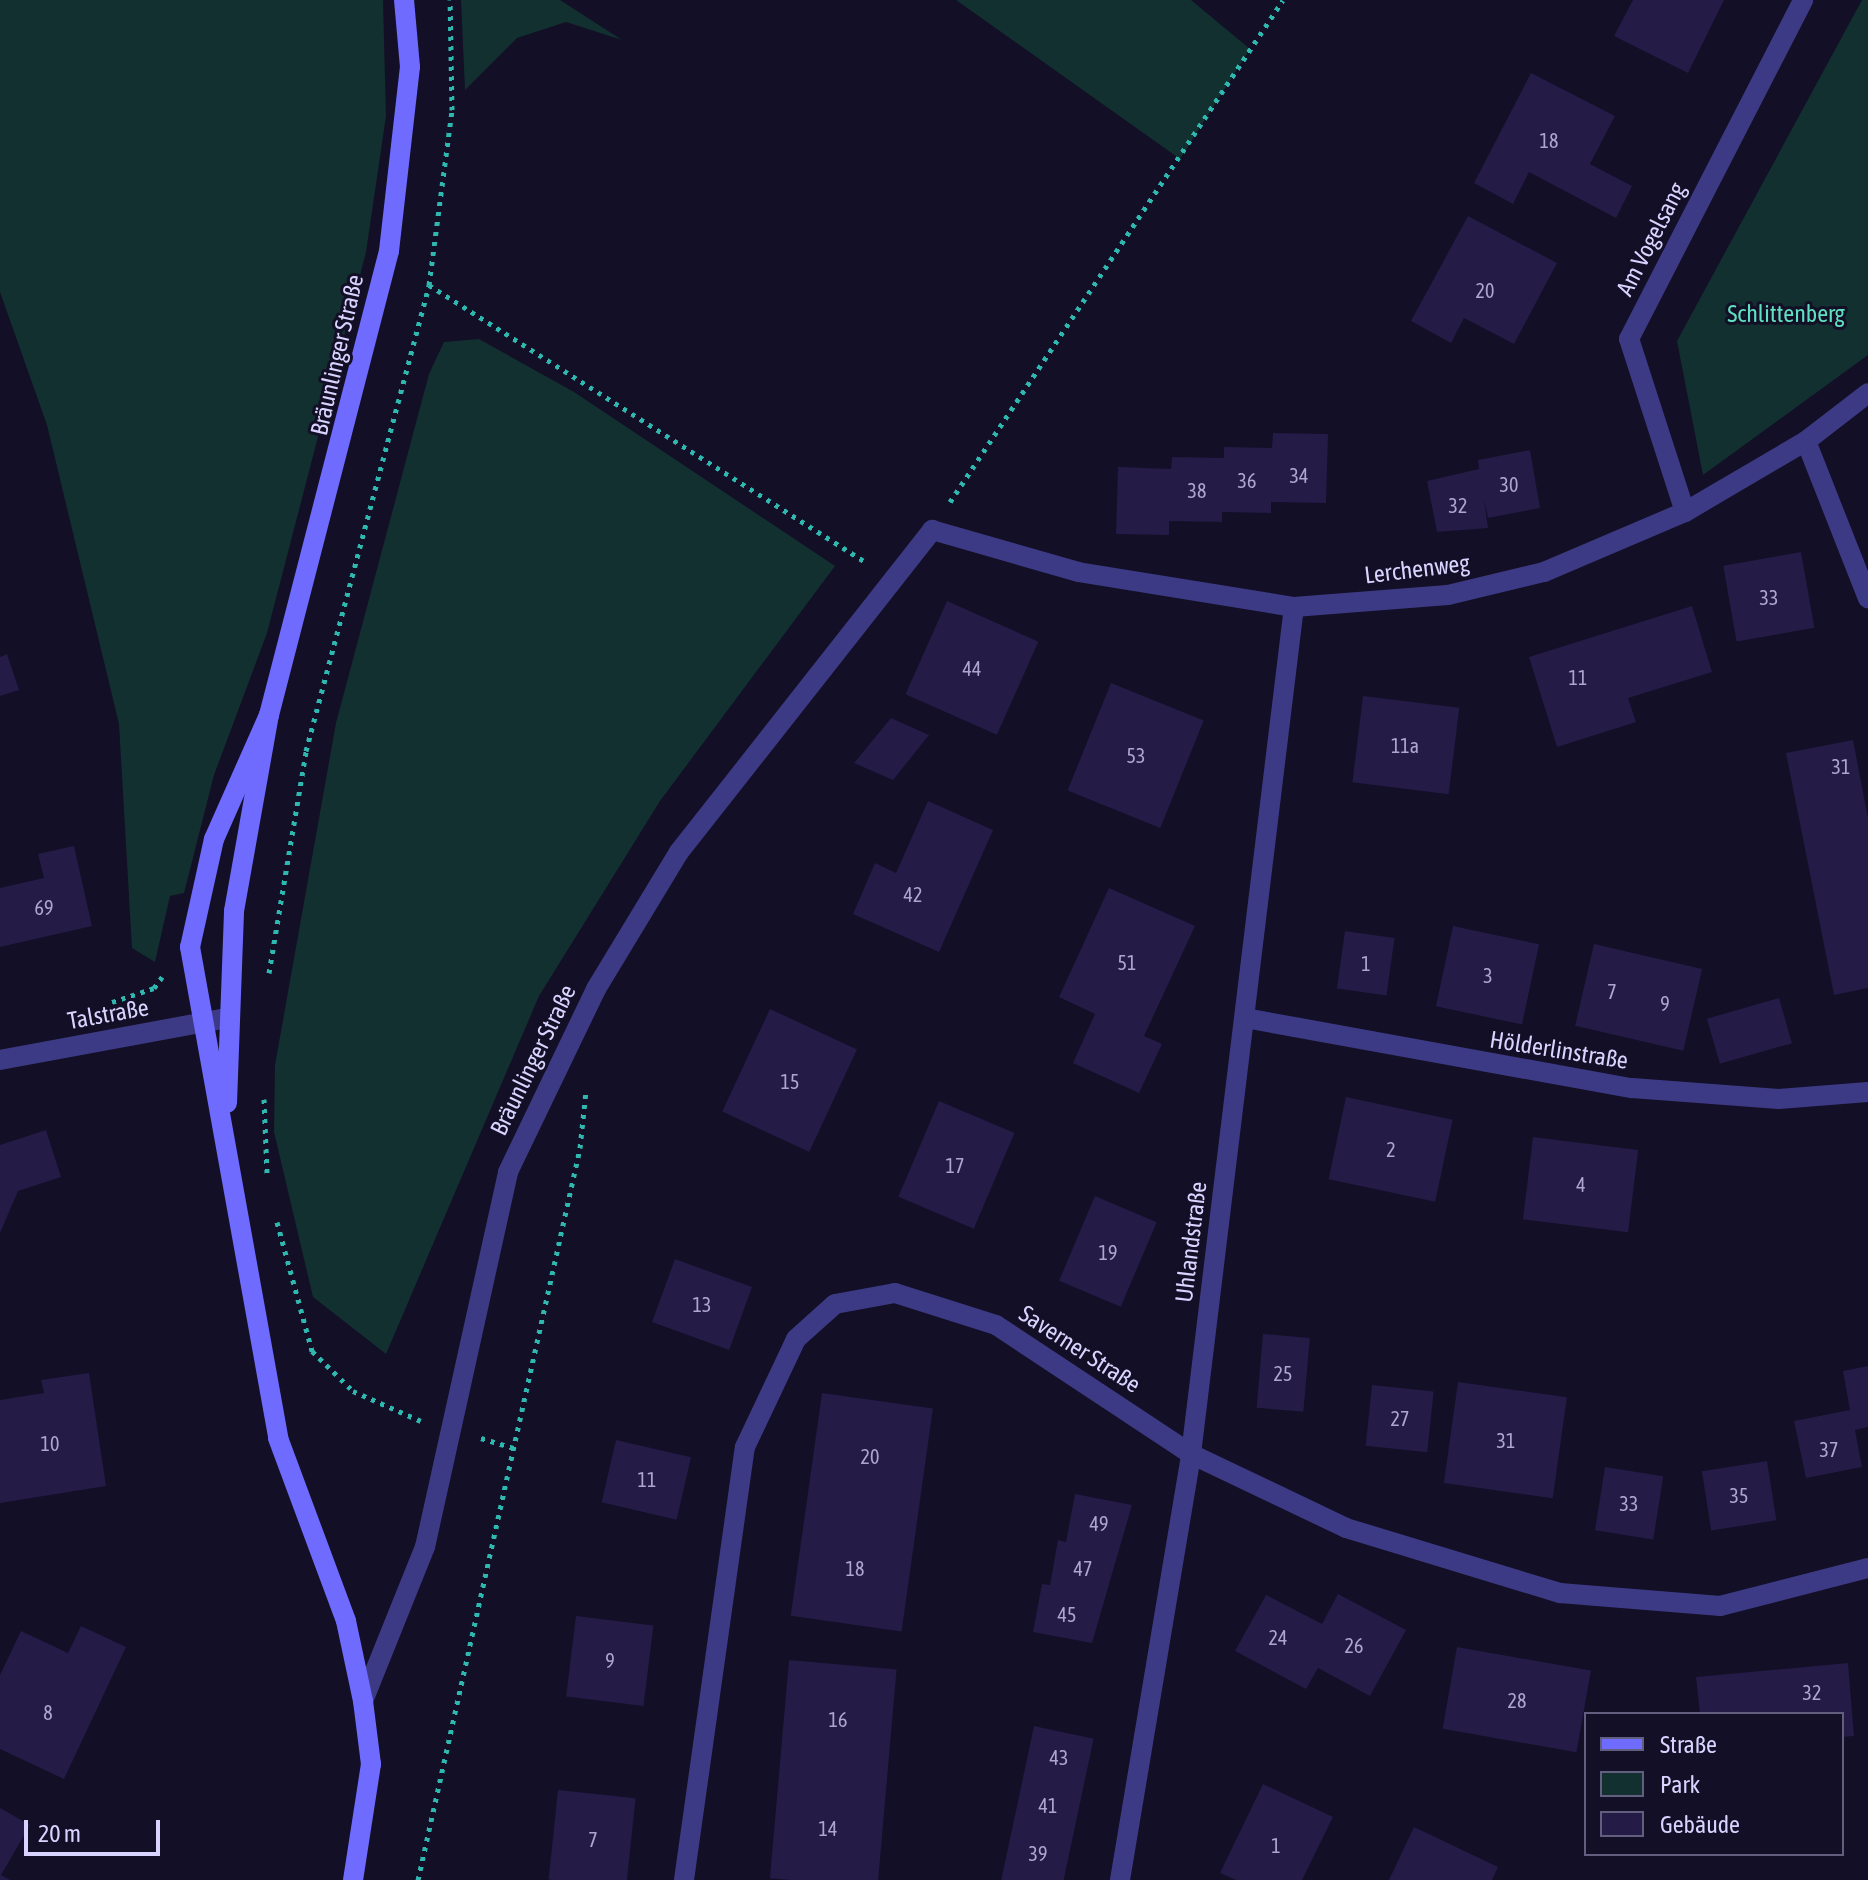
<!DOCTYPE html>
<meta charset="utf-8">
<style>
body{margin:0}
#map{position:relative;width:1868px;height:1880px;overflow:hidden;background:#130f26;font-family:"Asap Condensed",sans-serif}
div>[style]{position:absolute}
.green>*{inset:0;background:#12302f}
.building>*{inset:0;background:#241b47;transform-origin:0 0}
.path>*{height:5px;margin-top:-2.5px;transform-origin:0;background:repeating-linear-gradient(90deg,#2fb8b0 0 4px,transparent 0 10px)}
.minor>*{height:20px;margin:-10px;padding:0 10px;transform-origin:10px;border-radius:10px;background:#3d3a85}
.secondary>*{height:20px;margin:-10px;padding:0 10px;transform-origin:10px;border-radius:10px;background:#6f6bff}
span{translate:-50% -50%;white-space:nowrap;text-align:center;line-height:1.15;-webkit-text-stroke:6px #130f26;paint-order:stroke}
.number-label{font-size:20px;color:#aca6d1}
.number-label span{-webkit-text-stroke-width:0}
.street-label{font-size:24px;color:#d9d4ff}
.park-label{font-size:24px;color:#5fe0c0}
.legend{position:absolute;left:1584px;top:1712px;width:260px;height:144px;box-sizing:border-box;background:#130f26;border:2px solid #625e7d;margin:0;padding:10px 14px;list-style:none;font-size:24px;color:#d9d4ff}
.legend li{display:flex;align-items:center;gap:16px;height:40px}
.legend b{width:40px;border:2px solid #625e7d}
.scale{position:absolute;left:24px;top:1820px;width:136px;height:36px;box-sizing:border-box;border:4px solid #d9d4ff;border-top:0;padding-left:10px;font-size:24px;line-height:28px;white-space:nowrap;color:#d9d4ff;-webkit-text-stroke:6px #130f26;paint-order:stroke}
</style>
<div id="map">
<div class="green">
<div style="clip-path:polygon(0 0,383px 0,386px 116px,366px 252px,267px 633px,214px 775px,184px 893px,170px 896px,155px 962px,132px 948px,119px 724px,47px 425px,0 292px)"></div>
<div style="clip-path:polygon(461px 0,560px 0,622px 40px,566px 22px,517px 38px,465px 90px)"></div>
<div style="clip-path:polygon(956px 0,1191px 0,1250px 49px,1180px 159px)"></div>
<div style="clip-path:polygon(1862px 0,1868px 0,1868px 355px,1703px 475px,1677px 341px)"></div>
<div style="clip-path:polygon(479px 339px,574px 392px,835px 566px,660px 801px,539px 996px,386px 1354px,313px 1297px,274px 1132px,275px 1065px,336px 723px,429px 374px,444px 342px)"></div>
</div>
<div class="building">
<div style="clip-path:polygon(1633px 0,1724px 0,1688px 73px,1614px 36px)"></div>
<div style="clip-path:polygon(1531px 73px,1615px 116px,1590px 164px,1632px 186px,1616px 218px,1529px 172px,1513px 204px,1474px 183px)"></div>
<div style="clip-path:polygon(1468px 216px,1557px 263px,1514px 344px,1464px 318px,1451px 343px,1411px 321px)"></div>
<div style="clip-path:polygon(1273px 433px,1328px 434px,1326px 503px,1271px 502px,1271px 513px,1222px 512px,1222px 522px,1169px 521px,1169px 535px,1116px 534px,1118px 467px,1171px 469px,1172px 457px,1224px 458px,1224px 447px,1272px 448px)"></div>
<div style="clip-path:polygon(1530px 450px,1540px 508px,1488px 518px,1484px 499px,1488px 528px,1437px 532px,1427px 481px,1479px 469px,1478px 460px)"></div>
<div style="left:1801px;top:552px;width:77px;height:79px;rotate:80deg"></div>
<div style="left:947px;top:601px;width:100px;height:102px;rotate:24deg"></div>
<div style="clip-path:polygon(1692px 606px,1712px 672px,1628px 698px,1636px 722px,1557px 747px,1529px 657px)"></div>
<div style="clip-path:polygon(7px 654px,19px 690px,0 696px,0 657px)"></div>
<div style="left:1111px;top:683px;width:100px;height:116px;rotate:22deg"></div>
<div style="left:1363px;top:696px;width:97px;height:87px;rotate:7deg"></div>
<div style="clip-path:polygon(891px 718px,929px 735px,893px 780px,854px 763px)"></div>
<div style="clip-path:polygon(1853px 740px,1868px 818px,1868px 988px,1834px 995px,1786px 753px)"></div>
<div style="clip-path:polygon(928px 801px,993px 830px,939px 952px,853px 914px,875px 863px,896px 873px)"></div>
<div style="clip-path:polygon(74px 846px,92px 926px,0 947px,0 888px,44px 878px,38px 854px)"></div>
<div style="clip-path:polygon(1109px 888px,1195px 926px,1144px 1036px,1162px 1044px,1139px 1093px,1073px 1063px,1095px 1014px,1059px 997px)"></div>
<div style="left:1453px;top:926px;width:88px;height:82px;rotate:12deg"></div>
<div style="left:1345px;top:931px;width:50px;height:58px;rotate:8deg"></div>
<div style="left:1594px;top:944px;width:111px;height:84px;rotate:13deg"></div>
<div style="left:1779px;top:998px;width:47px;height:75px;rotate:74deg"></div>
<div style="left:770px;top:1009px;width:96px;height:113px;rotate:25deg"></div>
<div style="left:1346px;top:1097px;width:109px;height:84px;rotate:12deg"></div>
<div style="left:939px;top:1101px;width:82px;height:104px;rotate:23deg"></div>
<div style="clip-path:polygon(46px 1130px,61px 1177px,18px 1191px,0 1233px,0 1145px)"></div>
<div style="left:1533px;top:1137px;width:106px;height:83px;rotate:7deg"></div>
<div style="left:1095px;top:1196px;width:67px;height:92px;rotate:23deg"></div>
<div style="left:675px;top:1259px;width:82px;height:67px;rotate:20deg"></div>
<div style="left:1263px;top:1334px;width:47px;height:74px;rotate:5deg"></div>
<div style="clip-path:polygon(1868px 1366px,1868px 1427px,1855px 1430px,1862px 1467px,1806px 1478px,1794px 1421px,1850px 1410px,1843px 1371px)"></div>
<div style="clip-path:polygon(89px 1373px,106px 1486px,0 1503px,0 1400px,44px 1393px,41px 1380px)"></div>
<div style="left:1458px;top:1382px;width:110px;height:102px;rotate:8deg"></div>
<div style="left:1372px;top:1385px;width:62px;height:61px;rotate:6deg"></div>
<div style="left:822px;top:1393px;width:112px;height:225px;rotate:8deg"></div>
<div style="left:616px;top:1440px;width:77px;height:64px;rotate:13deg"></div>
<div style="left:1767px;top:1461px;width:60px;height:66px;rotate:81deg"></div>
<div style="left:1605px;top:1467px;width:59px;height:64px;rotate:9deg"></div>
<div style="clip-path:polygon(1075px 1494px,1132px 1505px,1092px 1643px,1033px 1632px,1042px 1584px,1050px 1585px,1058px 1540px,1066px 1542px)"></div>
<div style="clip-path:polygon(1338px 1594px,1406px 1630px,1370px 1696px,1318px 1668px,1306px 1689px,1235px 1651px,1266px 1595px,1322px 1624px)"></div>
<div style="left:576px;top:1616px;width:78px;height:81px;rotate:7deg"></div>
<div style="clip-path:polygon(81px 1626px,126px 1647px,64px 1779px,0 1749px,0 1675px,21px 1631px,68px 1653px)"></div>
<div style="left:1457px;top:1647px;width:136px;height:83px;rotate:10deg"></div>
<div style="left:789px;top:1660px;width:108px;height:219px;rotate:5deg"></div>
<div style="clip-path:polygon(1848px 1663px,1854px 1736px,1842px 1737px,1842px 1714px,1700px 1714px,1696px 1677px)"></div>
<div style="left:1034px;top:1726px;width:61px;height:157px;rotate:12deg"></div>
<div style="clip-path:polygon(1263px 1784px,1333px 1817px,1302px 1880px,1236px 1880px,1220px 1873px)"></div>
<div style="left:558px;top:1790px;width:78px;height:90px;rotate:6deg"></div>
<div style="clip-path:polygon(0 1808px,30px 1825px,1px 1875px,10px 1880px,0 1880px)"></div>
<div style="clip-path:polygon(1414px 1827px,1498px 1867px,1492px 1880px,1389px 1880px)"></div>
</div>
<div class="path">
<div style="left:429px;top:285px;width:519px;rotate:32.4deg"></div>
<div style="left:950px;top:502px;width:602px;rotate:-56.44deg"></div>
<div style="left:269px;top:973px;width:225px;rotate:-80.5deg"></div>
<div style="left:306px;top:751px;width:482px;rotate:-75.2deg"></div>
<div style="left:429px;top:285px;width:177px;rotate:-82.5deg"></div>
<div style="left:452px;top:110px;width:110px;rotate:-91deg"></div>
<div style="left:112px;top:1002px;width:44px;rotate:-18.4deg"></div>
<div style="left:154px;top:988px;width:14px;rotate:-54deg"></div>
<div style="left:264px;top:1099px;width:74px;rotate:87.7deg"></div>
<div style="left:277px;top:1222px;width:134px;rotate:74.8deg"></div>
<div style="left:312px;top:1351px;width:57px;rotate:44.3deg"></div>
<div style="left:353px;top:1391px;width:74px;rotate:23.8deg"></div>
<div style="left:481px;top:1438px;width:34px;rotate:17deg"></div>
<div style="left:418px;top:1880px;width:750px;rotate:-77.52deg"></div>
<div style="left:580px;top:1148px;width:57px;rotate:-84deg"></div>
</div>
<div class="minor">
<div style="left:1806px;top:441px;width:169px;rotate:68.5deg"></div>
<div style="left:1685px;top:512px;width:182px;rotate:-107.9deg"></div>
<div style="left:1629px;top:339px;width:381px;rotate:-62.8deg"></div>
<div style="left:1245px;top:1018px;width:393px;rotate:10.3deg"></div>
<div style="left:1632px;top:1088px;width:147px;rotate:4.3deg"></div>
<div style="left:1779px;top:1099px;width:89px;rotate:-4.5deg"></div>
<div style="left:0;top:1060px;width:230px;rotate:-10.5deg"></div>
<div style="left:363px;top:1701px;width:166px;rotate:-68.1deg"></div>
<div style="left:425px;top:1547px;width:384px;rotate:-77.5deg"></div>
<div style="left:508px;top:1172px;width:203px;rotate:-64.3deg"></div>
<div style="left:596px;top:989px;width:160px;rotate:-58.8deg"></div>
<div style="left:679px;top:852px;width:410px;rotate:-51.8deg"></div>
<div style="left:932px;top:530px;width:152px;rotate:16deg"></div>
<div style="left:1078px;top:572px;width:219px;rotate:9.2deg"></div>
<div style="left:1294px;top:607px;width:154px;rotate:-4.5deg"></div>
<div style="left:1448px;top:595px;width:99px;rotate:-13.5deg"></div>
<div style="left:1544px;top:572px;width:153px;rotate:-23.1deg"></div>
<div style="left:1685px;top:512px;width:140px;rotate:-30.4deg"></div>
<div style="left:1806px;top:441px;width:78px;rotate:-37.7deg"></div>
<div style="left:684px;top:1880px;width:437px;rotate:-82deg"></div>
<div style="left:745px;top:1447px;width:119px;rotate:-64.7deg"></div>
<div style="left:796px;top:1339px;width:52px;rotate:-41.9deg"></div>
<div style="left:835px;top:1304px;width:61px;rotate:-10.4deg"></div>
<div style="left:895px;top:1293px;width:106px;rotate:17.6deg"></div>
<div style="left:996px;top:1325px;width:234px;rotate:33.5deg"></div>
<div style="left:1191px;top:1454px;width:172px;rotate:25.5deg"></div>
<div style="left:1346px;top:1528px;width:224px;rotate:16.9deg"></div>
<div style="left:1560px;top:1593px;width:161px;rotate:4.6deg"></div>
<div style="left:1720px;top:1606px;width:153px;rotate:-14.4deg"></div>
<div style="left:1120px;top:1880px;width:432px;rotate:-80.5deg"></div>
<div style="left:1191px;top:1454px;width:853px;rotate:-83.07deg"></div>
</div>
<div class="secondary">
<div style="left:269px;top:715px;width:136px;rotate:113.9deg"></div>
<div style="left:214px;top:839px;width:111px;rotate:102.5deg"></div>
<div style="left:190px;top:947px;width:499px;rotate:79.8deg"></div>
<div style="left:278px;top:1438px;width:195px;rotate:69.6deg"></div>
<div style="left:346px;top:1621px;width:82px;rotate:78deg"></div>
<div style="left:363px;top:1701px;width:64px;rotate:82.8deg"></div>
<div style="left:371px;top:1764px;width:117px;rotate:98.8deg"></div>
<div style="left:227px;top:1103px;width:192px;rotate:-87.9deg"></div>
<div style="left:234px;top:911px;width:199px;rotate:-79.9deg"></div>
<div style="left:269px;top:715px;width:479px;rotate:-75.5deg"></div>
<div style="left:389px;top:251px;width:185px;rotate:-83.5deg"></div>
<div style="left:410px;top:67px;width:67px;rotate:-95.1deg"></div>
</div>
<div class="number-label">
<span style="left:1549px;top:140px">18</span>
<span style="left:1485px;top:290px">20</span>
<span style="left:1299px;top:475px">34</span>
<span style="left:1247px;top:480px">36</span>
<span style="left:1509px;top:484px">30</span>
<span style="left:1197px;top:490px">38</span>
<span style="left:1458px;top:505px">32</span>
<span style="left:1769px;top:597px">33</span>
<span style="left:972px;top:668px">44</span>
<span style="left:1578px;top:677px">11</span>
<span style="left:1405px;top:745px">11a</span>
<span style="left:1136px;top:755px">53</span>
<span style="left:1841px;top:766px">31</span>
<span style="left:913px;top:894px">42</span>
<span style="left:44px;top:907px">69</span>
<span style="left:1127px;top:962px">51</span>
<span style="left:1366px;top:963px">1</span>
<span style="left:1488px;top:975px">3</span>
<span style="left:1612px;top:991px">7</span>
<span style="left:1665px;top:1003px">9</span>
<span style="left:790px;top:1081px">15</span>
<span style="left:1391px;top:1149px">2</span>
<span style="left:955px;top:1165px">17</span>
<span style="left:1581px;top:1184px">4</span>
<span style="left:1108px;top:1252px">19</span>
<span style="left:702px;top:1304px">13</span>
<span style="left:1283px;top:1373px">25</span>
<span style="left:1400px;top:1418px">27</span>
<span style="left:1506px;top:1440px">31</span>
<span style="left:50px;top:1443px">10</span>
<span style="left:1829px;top:1449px">37</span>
<span style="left:870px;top:1456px">20</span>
<span style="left:647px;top:1479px">11</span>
<span style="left:1739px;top:1495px">35</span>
<span style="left:1629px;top:1503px">33</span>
<span style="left:1099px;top:1523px">49</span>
<span style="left:855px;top:1568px">18</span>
<span style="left:1083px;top:1568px">47</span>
<span style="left:1067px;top:1614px">45</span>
<span style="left:1278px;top:1637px">24</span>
<span style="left:1354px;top:1645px">26</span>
<span style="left:610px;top:1660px">9</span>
<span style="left:1812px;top:1692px">32</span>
<span style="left:1517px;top:1700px">28</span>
<span style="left:48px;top:1712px">8</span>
<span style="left:838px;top:1719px">16</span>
<span style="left:1059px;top:1757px">43</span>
<span style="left:1048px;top:1805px">41</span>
<span style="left:828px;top:1828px">14</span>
<span style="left:593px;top:1839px">7</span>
<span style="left:1276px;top:1845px">1</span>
<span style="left:1038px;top:1853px">39</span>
</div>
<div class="street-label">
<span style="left:1651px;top:239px;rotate:-63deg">Am Vogelsang</span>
<span style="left:337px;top:355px;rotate:-77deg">Bräunlinger Straße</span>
<span style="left:1417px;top:569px;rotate:-7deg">Lerchenweg</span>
<span style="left:108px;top:1014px;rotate:-10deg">Talstraße</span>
<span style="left:1559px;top:1050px;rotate:9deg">Hölderlinstraße</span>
<span style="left:533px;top:1060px;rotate:-64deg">Bräunlinger Straße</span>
<span style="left:1191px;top:1242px;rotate:-83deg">Uhlandstraße</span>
<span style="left:1080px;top:1349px;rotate:33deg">Saverner Straße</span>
</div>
<div class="park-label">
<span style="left:1786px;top:314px">Schlittenberg</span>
</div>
<ul class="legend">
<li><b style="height:10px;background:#6f6bff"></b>Straße</li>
<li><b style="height:22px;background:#12302f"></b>Park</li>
<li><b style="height:22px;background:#241b47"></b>Gebäude</li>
</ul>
<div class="scale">20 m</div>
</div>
